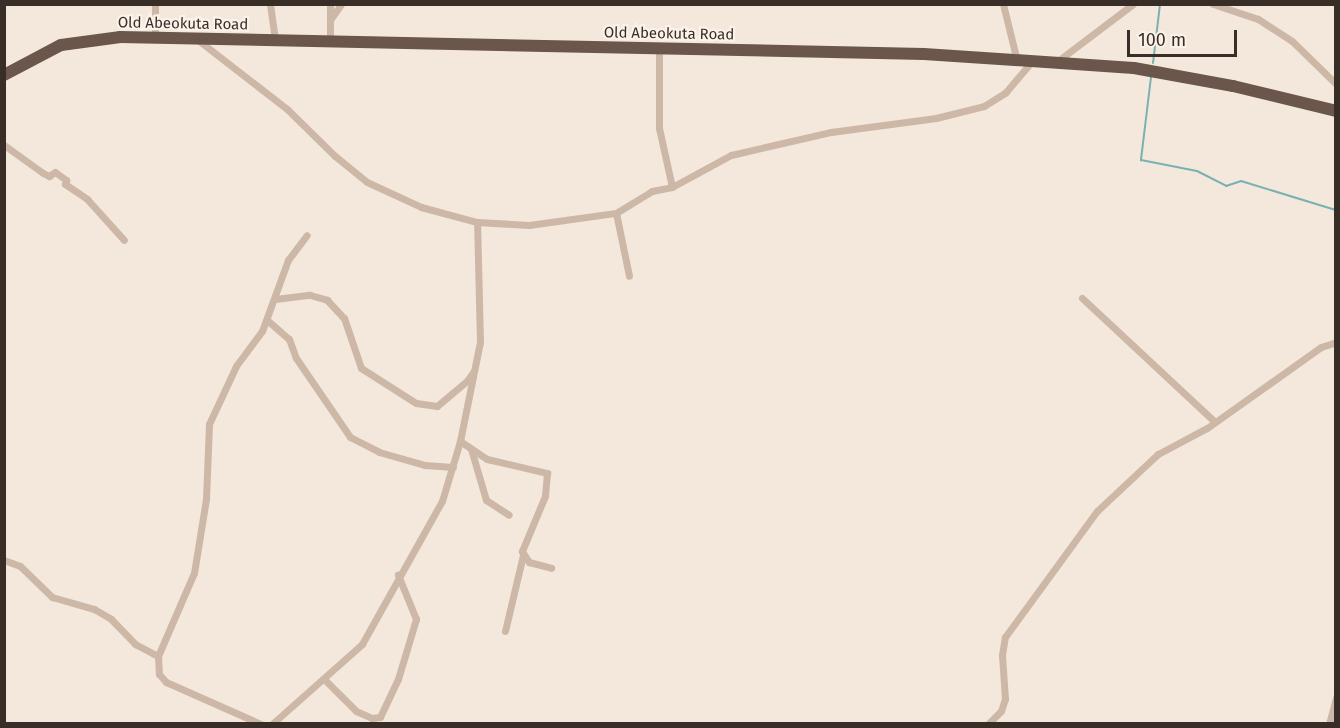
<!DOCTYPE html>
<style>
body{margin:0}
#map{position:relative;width:1340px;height:728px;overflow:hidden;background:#f4e8dc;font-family:"Fira Sans",sans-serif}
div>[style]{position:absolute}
.stream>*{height:2px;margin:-1px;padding:0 1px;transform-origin:1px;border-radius:1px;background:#79b1b3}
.minor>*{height:7px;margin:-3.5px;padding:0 3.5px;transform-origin:3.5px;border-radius:3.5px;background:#cdb8a7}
.trunk>*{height:12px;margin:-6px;padding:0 6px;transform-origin:6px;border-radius:6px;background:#6b564b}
span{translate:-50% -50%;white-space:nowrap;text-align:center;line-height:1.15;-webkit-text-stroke:4.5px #fbf2e9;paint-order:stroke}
.street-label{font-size:15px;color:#392d28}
.frame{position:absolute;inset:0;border:6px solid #392d28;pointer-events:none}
.scale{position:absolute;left:1127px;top:30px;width:110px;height:27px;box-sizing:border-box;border:3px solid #392d28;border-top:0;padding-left:8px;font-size:18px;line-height:21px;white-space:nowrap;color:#392d28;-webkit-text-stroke:4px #fbf2e9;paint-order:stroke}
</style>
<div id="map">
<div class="stream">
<div style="left:1153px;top:63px;width:59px;rotate:-83.2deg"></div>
<div style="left:1151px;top:77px;width:84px;rotate:96.9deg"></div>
<div style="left:1141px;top:160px;width:57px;rotate:11.1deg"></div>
<div style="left:1197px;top:171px;width:33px;rotate:27deg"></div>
<div style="left:1226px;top:186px;width:16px;rotate:-18deg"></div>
<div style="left:1241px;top:181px;width:99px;rotate:17deg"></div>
</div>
<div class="minor">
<div style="left:270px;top:4px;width:36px;rotate:82deg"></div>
<div style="left:330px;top:4px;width:38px;rotate:90deg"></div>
<div style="left:1003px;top:4px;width:55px;rotate:76.2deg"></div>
<div style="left:1213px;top:4px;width:47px;rotate:18.4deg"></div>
<div style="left:1258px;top:19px;width:40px;rotate:32.9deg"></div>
<div style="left:1292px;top:41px;width:62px;rotate:44.3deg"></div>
<div style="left:330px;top:20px;width:19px;rotate:-55deg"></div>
<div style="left:155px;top:37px;width:33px;rotate:-90deg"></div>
<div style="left:198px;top:40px;width:113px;rotate:37.8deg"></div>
<div style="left:287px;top:109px;width:67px;rotate:44.4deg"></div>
<div style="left:335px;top:156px;width:41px;rotate:39.1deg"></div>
<div style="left:367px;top:182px;width:60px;rotate:24.8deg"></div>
<div style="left:421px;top:207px;width:58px;rotate:15deg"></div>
<div style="left:477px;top:222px;width:52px;rotate:3.3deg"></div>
<div style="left:529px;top:225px;width:88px;rotate:-7.9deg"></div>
<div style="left:616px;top:213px;width:42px;rotate:-31.4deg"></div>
<div style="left:652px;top:191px;width:20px;rotate:-11deg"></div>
<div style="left:672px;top:187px;width:67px;rotate:-28.5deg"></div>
<div style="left:731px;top:155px;width:103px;rotate:-13deg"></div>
<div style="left:831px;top:132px;width:106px;rotate:-7.6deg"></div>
<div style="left:936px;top:118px;width:49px;rotate:-14deg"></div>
<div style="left:984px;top:106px;width:25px;rotate:-32deg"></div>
<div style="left:1005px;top:93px;width:43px;rotate:-49.7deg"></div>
<div style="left:659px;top:49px;width:79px;rotate:90deg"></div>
<div style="left:659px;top:128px;width:60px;rotate:77.6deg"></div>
<div style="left:1059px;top:60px;width:93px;rotate:-37.1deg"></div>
<div style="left:4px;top:145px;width:48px;rotate:35.7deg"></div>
<div style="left:43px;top:173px;width:7px;rotate:27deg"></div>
<div style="left:49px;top:176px;width:7px;rotate:-34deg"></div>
<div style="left:55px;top:172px;width:14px;rotate:36deg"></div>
<div style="left:66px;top:180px;width:4px;rotate:104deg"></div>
<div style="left:65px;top:184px;width:27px;rotate:34deg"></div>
<div style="left:87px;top:199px;width:55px;rotate:47.9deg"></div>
<div style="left:616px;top:213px;width:64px;rotate:78.3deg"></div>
<div style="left:1082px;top:298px;width:182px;rotate:43deg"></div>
<div style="left:275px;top:299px;width:35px;rotate:-7deg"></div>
<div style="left:310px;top:295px;width:18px;rotate:16deg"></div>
<div style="left:327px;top:300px;width:25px;rotate:47deg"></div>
<div style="left:344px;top:318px;width:53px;rotate:71.2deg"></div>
<div style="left:361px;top:368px;width:65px;rotate:32.5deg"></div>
<div style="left:416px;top:403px;width:21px;rotate:8deg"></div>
<div style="left:437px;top:406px;width:39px;rotate:-40deg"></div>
<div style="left:467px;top:381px;width:11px;rotate:-56deg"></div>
<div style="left:267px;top:320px;width:29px;rotate:41deg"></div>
<div style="left:289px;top:339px;width:20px;rotate:70deg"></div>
<div style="left:296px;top:358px;width:96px;rotate:55.6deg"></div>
<div style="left:350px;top:437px;width:33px;rotate:27deg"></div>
<div style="left:379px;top:452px;width:48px;rotate:15.8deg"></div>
<div style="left:425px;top:465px;width:28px;rotate:4deg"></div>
<div style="left:460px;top:441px;width:32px;rotate:34deg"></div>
<div style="left:487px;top:459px;width:62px;rotate:13.1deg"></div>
<div style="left:547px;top:473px;width:23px;rotate:95deg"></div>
<div style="left:545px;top:496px;width:60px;rotate:112.7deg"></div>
<div style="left:522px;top:551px;width:13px;rotate:58deg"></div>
<div style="left:529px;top:562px;width:23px;rotate:15deg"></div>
<div style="left:471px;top:449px;width:53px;rotate:73.6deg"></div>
<div style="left:486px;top:500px;width:27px;rotate:33deg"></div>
<div style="left:4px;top:560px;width:17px;rotate:21deg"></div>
<div style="left:20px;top:566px;width:45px;rotate:44.1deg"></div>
<div style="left:52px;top:597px;width:44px;rotate:15.9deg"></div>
<div style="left:94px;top:609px;width:20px;rotate:30deg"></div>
<div style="left:111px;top:619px;width:35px;rotate:46deg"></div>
<div style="left:135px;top:644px;width:26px;rotate:28deg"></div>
<div style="left:158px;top:656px;width:18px;rotate:87deg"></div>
<div style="left:159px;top:674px;width:11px;rotate:49deg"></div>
<div style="left:166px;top:682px;width:104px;rotate:23.9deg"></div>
<div style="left:505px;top:631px;width:78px;rotate:-76.7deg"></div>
<div style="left:158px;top:656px;width:90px;rotate:-66.6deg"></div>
<div style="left:194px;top:573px;width:75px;rotate:-80.8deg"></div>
<div style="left:206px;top:499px;width:75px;rotate:-87.7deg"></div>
<div style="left:209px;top:424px;width:64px;rotate:-65deg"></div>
<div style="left:236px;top:366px;width:44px;rotate:-53.4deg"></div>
<div style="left:262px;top:331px;width:76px;rotate:-69.9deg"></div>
<div style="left:288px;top:260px;width:31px;rotate:-53deg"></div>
<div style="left:324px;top:679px;width:45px;rotate:45deg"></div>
<div style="left:356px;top:711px;width:17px;rotate:24deg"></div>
<div style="left:372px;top:718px;width:8px;rotate:-7deg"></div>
<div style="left:380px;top:717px;width:42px;rotate:-64.7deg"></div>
<div style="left:398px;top:679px;width:63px;rotate:-73.3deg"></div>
<div style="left:416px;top:619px;width:48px;rotate:-112.2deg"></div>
<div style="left:272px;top:724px;width:120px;rotate:-41.6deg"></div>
<div style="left:362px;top:644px;width:164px;rotate:-60.8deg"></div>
<div style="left:442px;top:501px;width:63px;rotate:-73.3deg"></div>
<div style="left:460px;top:441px;width:101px;rotate:-78.6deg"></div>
<div style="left:480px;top:342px;width:120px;rotate:-91.4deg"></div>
<div style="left:988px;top:724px;width:18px;rotate:-45deg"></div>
<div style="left:1001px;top:711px;width:13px;rotate:-72deg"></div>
<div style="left:1005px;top:699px;width:44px;rotate:-93.9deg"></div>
<div style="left:1002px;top:655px;width:18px;rotate:-81deg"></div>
<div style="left:1005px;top:637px;width:156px;rotate:-53.9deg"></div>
<div style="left:1097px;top:511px;width:83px;rotate:-43.1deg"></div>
<div style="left:1158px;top:454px;width:55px;rotate:-28deg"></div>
<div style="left:1207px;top:428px;width:140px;rotate:-35.4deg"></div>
<div style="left:1321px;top:347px;width:16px;rotate:-18deg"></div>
<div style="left:1329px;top:724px;width:28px;rotate:-75deg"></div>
</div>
<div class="trunk">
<div style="left:4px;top:75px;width:64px;rotate:-27.8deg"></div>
<div style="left:61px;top:45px;width:60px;rotate:-7.7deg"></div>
<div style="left:120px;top:37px;width:804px;rotate:1.21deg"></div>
<div style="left:924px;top:54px;width:210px;rotate:3.8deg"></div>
<div style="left:1134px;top:68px;width:101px;rotate:10.3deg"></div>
<div style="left:1233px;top:86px;width:106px;rotate:13.6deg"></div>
</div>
<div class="street-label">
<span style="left:183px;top:24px;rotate:1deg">Old Abeokuta Road</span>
<span style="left:669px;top:34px;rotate:1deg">Old Abeokuta Road</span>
</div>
<div class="frame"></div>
<div class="scale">100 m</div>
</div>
